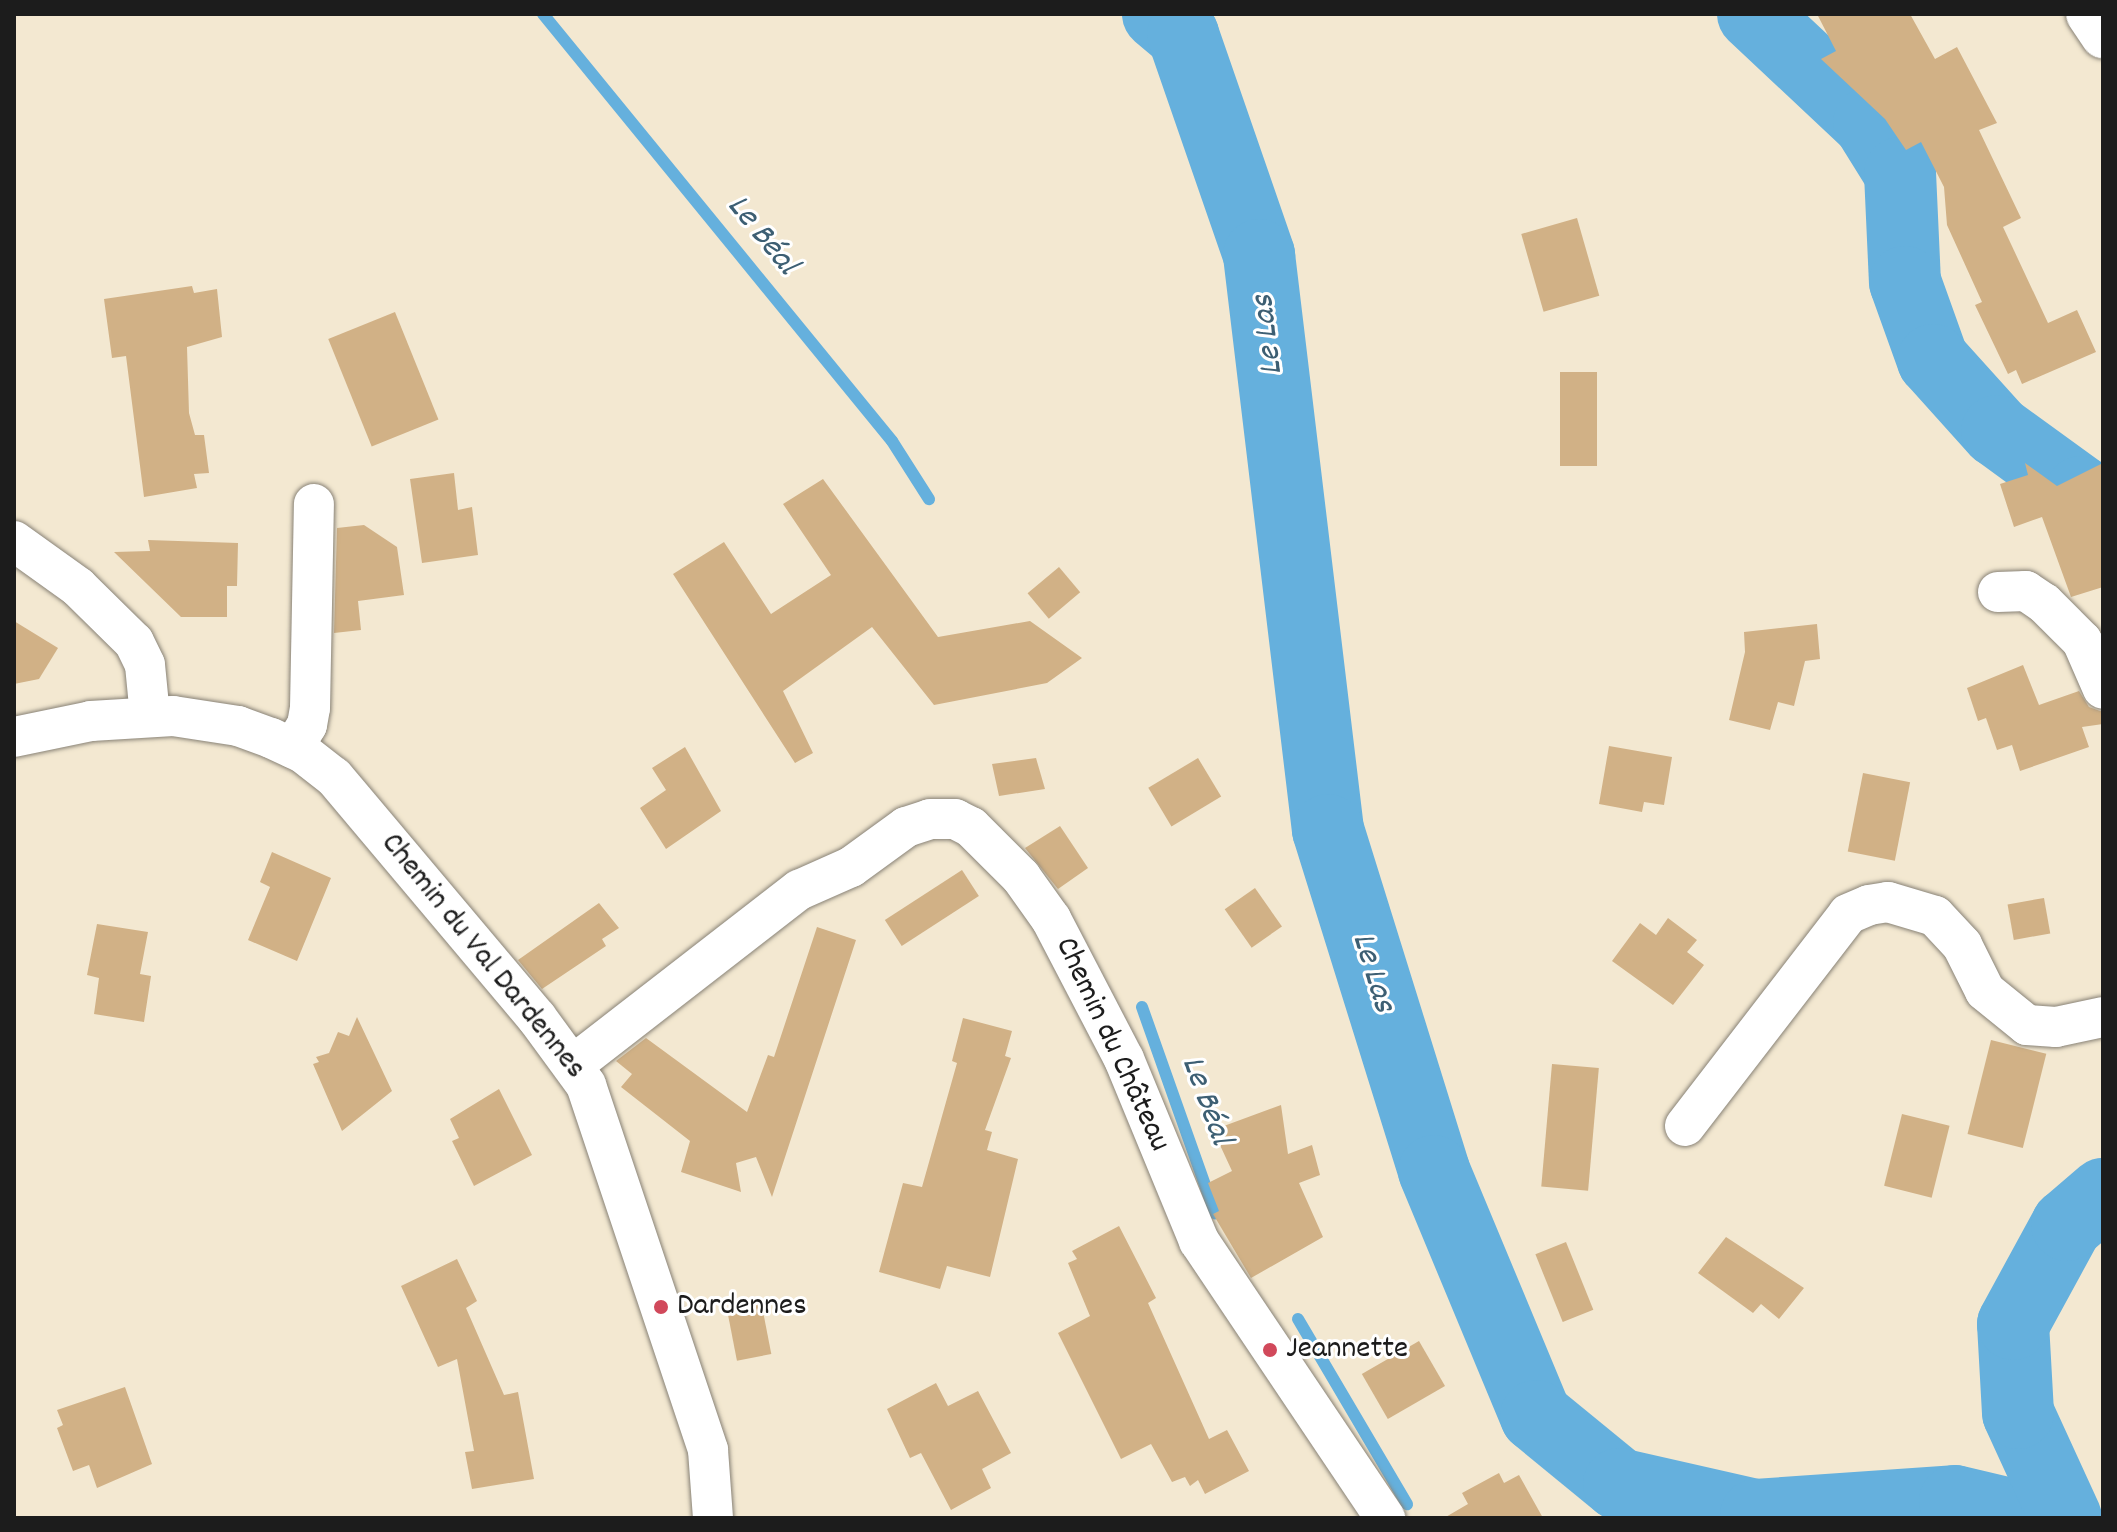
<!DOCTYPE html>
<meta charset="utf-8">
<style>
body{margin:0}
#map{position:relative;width:2117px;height:1532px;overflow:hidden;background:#f3e8d1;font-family:Dekko,sans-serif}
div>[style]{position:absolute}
.stream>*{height:12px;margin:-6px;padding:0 6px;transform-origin:6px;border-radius:6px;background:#65b0dd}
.river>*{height:72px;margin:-36px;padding:0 36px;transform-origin:36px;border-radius:36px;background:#65b0dd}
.building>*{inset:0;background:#d1b186;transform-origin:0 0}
.roads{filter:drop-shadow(0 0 2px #888276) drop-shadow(0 0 2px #888276)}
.minor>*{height:40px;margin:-20px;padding:0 20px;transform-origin:20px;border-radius:20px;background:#fff}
.major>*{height:44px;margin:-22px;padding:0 22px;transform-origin:22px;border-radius:22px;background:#fff}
.dots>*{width:22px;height:22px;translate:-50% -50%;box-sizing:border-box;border:4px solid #fff;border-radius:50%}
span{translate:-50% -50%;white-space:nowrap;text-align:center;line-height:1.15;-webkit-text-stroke:6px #fff;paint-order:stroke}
.street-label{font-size:32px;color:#1c1c1c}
.poi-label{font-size:32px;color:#1c1c1c}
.left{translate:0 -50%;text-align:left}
.water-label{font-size:34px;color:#3d5f73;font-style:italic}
.frame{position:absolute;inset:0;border:16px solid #1c1c1c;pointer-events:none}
</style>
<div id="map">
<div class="stream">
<div style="left:543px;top:14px;width:551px;rotate:50.74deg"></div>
<div style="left:892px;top:441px;width:69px;rotate:57.5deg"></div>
<div style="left:1142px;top:1007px;width:219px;rotate:70.5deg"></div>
<div style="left:1298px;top:1319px;width:215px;rotate:59.5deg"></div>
</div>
<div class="river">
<div style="left:1158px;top:14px;width:33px;rotate:40deg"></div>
<div style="left:1183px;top:35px;width:233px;rotate:70.9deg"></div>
<div style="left:1259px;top:255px;width:579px;rotate:83.16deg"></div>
<div style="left:1328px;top:830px;width:357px;rotate:72.7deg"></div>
<div style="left:1434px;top:1171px;width:265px;rotate:67.4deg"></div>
<div style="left:1536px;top:1416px;width:107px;rotate:39.3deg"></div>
<div style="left:1619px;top:1484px;width:140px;rotate:12.8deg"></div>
<div style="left:1756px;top:1515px;width:199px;rotate:-4deg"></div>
<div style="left:1955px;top:1501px;width:74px;rotate:13.3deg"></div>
<div style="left:1753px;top:14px;width:159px;rotate:43.2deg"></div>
<div style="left:1869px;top:123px;width:59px;rotate:58.2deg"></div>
<div style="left:1900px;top:173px;width:109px;rotate:87.4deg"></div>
<div style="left:1905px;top:282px;width:83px;rotate:70.3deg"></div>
<div style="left:1933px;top:360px;width:96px;rotate:48deg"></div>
<div style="left:1997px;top:431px;width:104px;rotate:36deg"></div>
<div style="left:2081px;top:492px;width:40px;rotate:56deg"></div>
<div style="left:2066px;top:1518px;width:115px;rotate:-114.6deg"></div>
<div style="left:2018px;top:1413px;width:89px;rotate:-93.2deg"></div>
<div style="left:2013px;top:1324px;width:113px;rotate:-61.4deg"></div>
<div style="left:2067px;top:1225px;width:48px;rotate:-40.7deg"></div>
</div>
<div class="building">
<div style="clip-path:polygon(1817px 14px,1910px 14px,1935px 59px,1957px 47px,1997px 123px,1979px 130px,2021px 218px,2003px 227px,2048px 323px,2077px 310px,2096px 352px,2022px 384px,2016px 370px,2008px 374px,1975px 305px,1982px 302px,1947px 225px,1944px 187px,1921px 142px,1906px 150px,1885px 119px,1821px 59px,1836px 51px)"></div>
<div style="left:1577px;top:218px;width:81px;height:58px;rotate:74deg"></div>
<div style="clip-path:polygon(192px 286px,194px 293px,217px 289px,222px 337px,187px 347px,189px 413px,195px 435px,204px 435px,209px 473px,194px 474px,197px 488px,144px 497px,126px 356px,112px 358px,104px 299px)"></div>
<div style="left:395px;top:312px;width:116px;height:72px;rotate:68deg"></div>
<div style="left:1560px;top:372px;width:37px;height:94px"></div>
<div style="clip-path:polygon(2025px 463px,2057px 486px,2103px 463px,2103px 587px,2071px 597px,2042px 517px,2014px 527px,2000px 484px,2028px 475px)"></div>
<div style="clip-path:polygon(454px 473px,458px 510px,472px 507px,478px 555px,422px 563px,410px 479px)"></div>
<div style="clip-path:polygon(823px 479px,938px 637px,1030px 621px,1082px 658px,1047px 683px,934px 705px,872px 627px,783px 691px,813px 753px,795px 763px,673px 574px,724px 542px,771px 614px,831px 575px,783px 504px)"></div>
<div style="clip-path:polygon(364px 525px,397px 547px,404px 595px,358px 601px,361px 630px,334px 633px,337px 528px)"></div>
<div style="clip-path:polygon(148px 540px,238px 543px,237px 586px,227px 586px,227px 617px,181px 617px,114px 552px,150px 551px)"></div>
<div style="left:1059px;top:567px;width:33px;height:41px;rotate:50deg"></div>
<div style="clip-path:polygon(14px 621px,58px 648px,39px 679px,14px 684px)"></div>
<div style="clip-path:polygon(1817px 624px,1820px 659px,1805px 661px,1794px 706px,1778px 702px,1770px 730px,1729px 720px,1745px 652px,1744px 632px)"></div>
<div style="clip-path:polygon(2023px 665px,2039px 705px,2079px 691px,2089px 707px,2103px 712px,2103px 724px,2082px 727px,2089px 747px,2020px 771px,2012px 745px,1997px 750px,1986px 718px,1978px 721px,1967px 688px)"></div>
<div style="clip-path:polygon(1609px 746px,1672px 757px,1664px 805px,1644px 802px,1642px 812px,1599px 804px)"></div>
<div style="clip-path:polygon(685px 747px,721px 811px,666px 849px,640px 808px,666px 790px,652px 768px)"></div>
<div style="clip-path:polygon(1036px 758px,1045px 789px,999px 796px,992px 764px)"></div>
<div style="left:1198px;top:758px;width:45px;height:58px;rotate:59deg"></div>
<div style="left:1863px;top:773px;width:48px;height:80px;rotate:11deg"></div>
<div style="clip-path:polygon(1060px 826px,1088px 868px,1058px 889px,1025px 848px)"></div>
<div style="clip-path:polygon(272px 852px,331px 878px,297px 961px,248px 940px,270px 887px,260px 882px)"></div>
<div style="left:962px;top:870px;width:31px;height:92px;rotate:57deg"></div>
<div style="left:1255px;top:888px;width:47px;height:37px;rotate:55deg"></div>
<div style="left:2044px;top:898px;width:36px;height:37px;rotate:80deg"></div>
<div style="clip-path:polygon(599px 903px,619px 928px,602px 939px,606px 946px,542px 989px,518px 960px)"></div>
<div style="clip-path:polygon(1668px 918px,1697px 940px,1687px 952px,1704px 965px,1673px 1005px,1612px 961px,1640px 923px,1656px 935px)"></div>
<div style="clip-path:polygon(97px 924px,148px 932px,140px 974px,151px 976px,144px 1022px,94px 1014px,99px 978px,87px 975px)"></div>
<div style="clip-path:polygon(817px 927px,856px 940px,772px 1197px,756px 1157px,736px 1163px,741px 1192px,681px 1172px,690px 1141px,621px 1087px,632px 1074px,616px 1061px,646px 1038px,747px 1112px,768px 1055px,774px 1057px)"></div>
<div style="clip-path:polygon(357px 1017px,392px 1091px,342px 1131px,313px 1064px,319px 1062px,316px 1057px,329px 1053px,338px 1032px,349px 1036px)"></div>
<div style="clip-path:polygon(963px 1018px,1012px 1031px,1005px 1056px,1011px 1058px,985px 1130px,992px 1132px,987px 1150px,1018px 1159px,990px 1277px,947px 1266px,940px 1289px,879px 1272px,903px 1183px,922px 1187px,957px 1063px,952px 1061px)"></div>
<div style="left:1991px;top:1040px;width:57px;height:97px;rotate:14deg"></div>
<div style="left:1552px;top:1064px;width:47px;height:123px;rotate:5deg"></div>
<div style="clip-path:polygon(499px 1089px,532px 1155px,474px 1186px,452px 1141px,459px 1138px,450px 1119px)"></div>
<div style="clip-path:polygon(1281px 1105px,1288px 1154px,1312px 1145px,1320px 1175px,1299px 1183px,1323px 1237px,1251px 1278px,1213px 1214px,1219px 1211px,1208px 1183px,1232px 1171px,1213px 1130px)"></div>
<div style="left:1902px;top:1114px;width:49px;height:74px;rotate:14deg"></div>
<div style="clip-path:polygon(1119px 1226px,1156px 1298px,1148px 1303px,1209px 1439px,1227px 1430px,1249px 1471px,1205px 1494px,1198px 1480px,1190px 1486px,1185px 1477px,1172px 1482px,1151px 1444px,1121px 1459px,1058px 1333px,1090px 1316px,1068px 1263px,1077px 1259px,1072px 1251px)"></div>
<div style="clip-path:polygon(1726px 1237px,1804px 1288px,1779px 1319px,1761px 1304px,1753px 1313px,1698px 1273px)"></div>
<div style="left:1566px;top:1242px;width:73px;height:33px;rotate:68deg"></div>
<div style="clip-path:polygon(457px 1259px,477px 1301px,466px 1308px,504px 1395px,518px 1392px,534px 1479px,472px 1489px,465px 1452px,474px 1451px,457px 1359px,438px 1367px,401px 1286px)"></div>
<div style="left:761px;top:1301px;width:54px;height:35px;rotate:79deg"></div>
<div style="left:1419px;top:1341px;width:52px;height:66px;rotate:60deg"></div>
<div style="clip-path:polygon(936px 1383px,948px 1406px,978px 1391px,1011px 1453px,982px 1469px,991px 1488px,951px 1510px,921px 1453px,910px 1458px,887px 1409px)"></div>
<div style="clip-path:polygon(125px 1387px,152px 1464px,97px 1488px,89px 1465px,73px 1471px,57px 1428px,63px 1425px,57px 1410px)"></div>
<div style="clip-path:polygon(1499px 1473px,1504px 1483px,1519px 1475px,1543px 1518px,1444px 1518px,1468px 1504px,1462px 1493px)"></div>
</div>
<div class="roads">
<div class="minor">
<div style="left:14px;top:541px;width:79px;rotate:35.7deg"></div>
<div style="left:78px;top:587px;width:78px;rotate:44.5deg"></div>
<div style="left:134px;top:642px;width:25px;rotate:64deg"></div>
<div style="left:145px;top:665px;width:51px;rotate:84.4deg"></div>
<div style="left:1998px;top:592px;width:28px;rotate:-2deg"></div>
<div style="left:2026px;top:591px;width:22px;rotate:34deg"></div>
<div style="left:2044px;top:603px;width:54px;rotate:45deg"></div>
<div style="left:2082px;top:641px;width:52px;rotate:66.4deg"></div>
<div style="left:14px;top:737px;width:79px;rotate:-11.7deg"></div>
<div style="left:91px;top:721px;width:82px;rotate:-3.5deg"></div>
<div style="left:173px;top:716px;width:66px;rotate:8.7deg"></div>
<div style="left:238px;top:726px;width:35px;rotate:20deg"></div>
<div style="left:271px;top:738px;width:35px;rotate:25deg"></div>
<div style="left:303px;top:753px;width:39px;rotate:38deg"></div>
<div style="left:334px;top:777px;width:315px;rotate:49.9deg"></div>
<div style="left:537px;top:1018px;width:83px;rotate:53.8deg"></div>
<div style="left:586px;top:1085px;width:385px;rotate:71.5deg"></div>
<div style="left:708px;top:1450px;width:68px;rotate:85.8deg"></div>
<div style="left:293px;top:748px;width:27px;rotate:-59deg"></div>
<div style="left:307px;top:725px;width:17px;rotate:-80deg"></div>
<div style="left:310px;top:708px;width:204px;rotate:-88.9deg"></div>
<div style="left:573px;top:1065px;width:286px;rotate:-37.8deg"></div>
<div style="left:799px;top:890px;width:57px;rotate:-23.9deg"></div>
<div style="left:851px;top:867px;width:68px;rotate:-36deg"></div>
<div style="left:906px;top:827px;width:25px;rotate:-18deg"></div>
<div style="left:930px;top:819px;width:25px"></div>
<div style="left:955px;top:819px;width:18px;rotate:27deg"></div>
<div style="left:971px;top:827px;width:71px;rotate:45deg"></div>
<div style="left:1021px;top:877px;width:52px;rotate:54.5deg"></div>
<div style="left:1051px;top:919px;width:158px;rotate:62.5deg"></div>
<div style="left:1124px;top:1059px;width:197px;rotate:67.6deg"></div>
<div style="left:1199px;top:1241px;width:334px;rotate:56.1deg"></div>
<div style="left:1685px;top:1126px;width:267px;rotate:-52.4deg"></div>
<div style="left:1848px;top:914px;width:23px;rotate:-23deg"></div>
<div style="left:1869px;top:905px;width:19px;rotate:-9deg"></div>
<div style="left:1888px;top:902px;width:49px;rotate:16.6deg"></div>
<div style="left:1935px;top:916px;width:40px;rotate:47deg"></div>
<div style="left:1962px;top:945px;width:51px;rotate:63.4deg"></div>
<div style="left:1985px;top:991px;width:54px;rotate:39deg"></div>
<div style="left:2027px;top:1025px;width:29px;rotate:4deg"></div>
<div style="left:2056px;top:1027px;width:48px;rotate:-12deg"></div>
</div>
<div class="major">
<div style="left:2088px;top:14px;width:27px;rotate:56deg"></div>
</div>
</div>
<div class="dots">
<div style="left:661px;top:1307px;background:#d1495b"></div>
<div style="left:1270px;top:1350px;background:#d1495b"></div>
</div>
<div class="street-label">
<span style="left:482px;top:957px;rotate:51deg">Chemin du Val Dardennes</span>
<span style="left:1111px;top:1045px;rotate:65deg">Chemin du Château</span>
</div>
<div class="poi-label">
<span class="left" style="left:677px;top:1307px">Dardennes</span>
<span class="left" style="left:1286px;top:1350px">Jeannette</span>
</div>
<div class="water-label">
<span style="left:761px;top:236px;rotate:51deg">Le Béal</span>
<span style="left:1269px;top:335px;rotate:-97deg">Le Las</span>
<span style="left:1372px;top:973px;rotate:73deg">Le Las</span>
<span style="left:1205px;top:1101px;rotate:70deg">Le Béal</span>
</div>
<div class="frame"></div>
</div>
